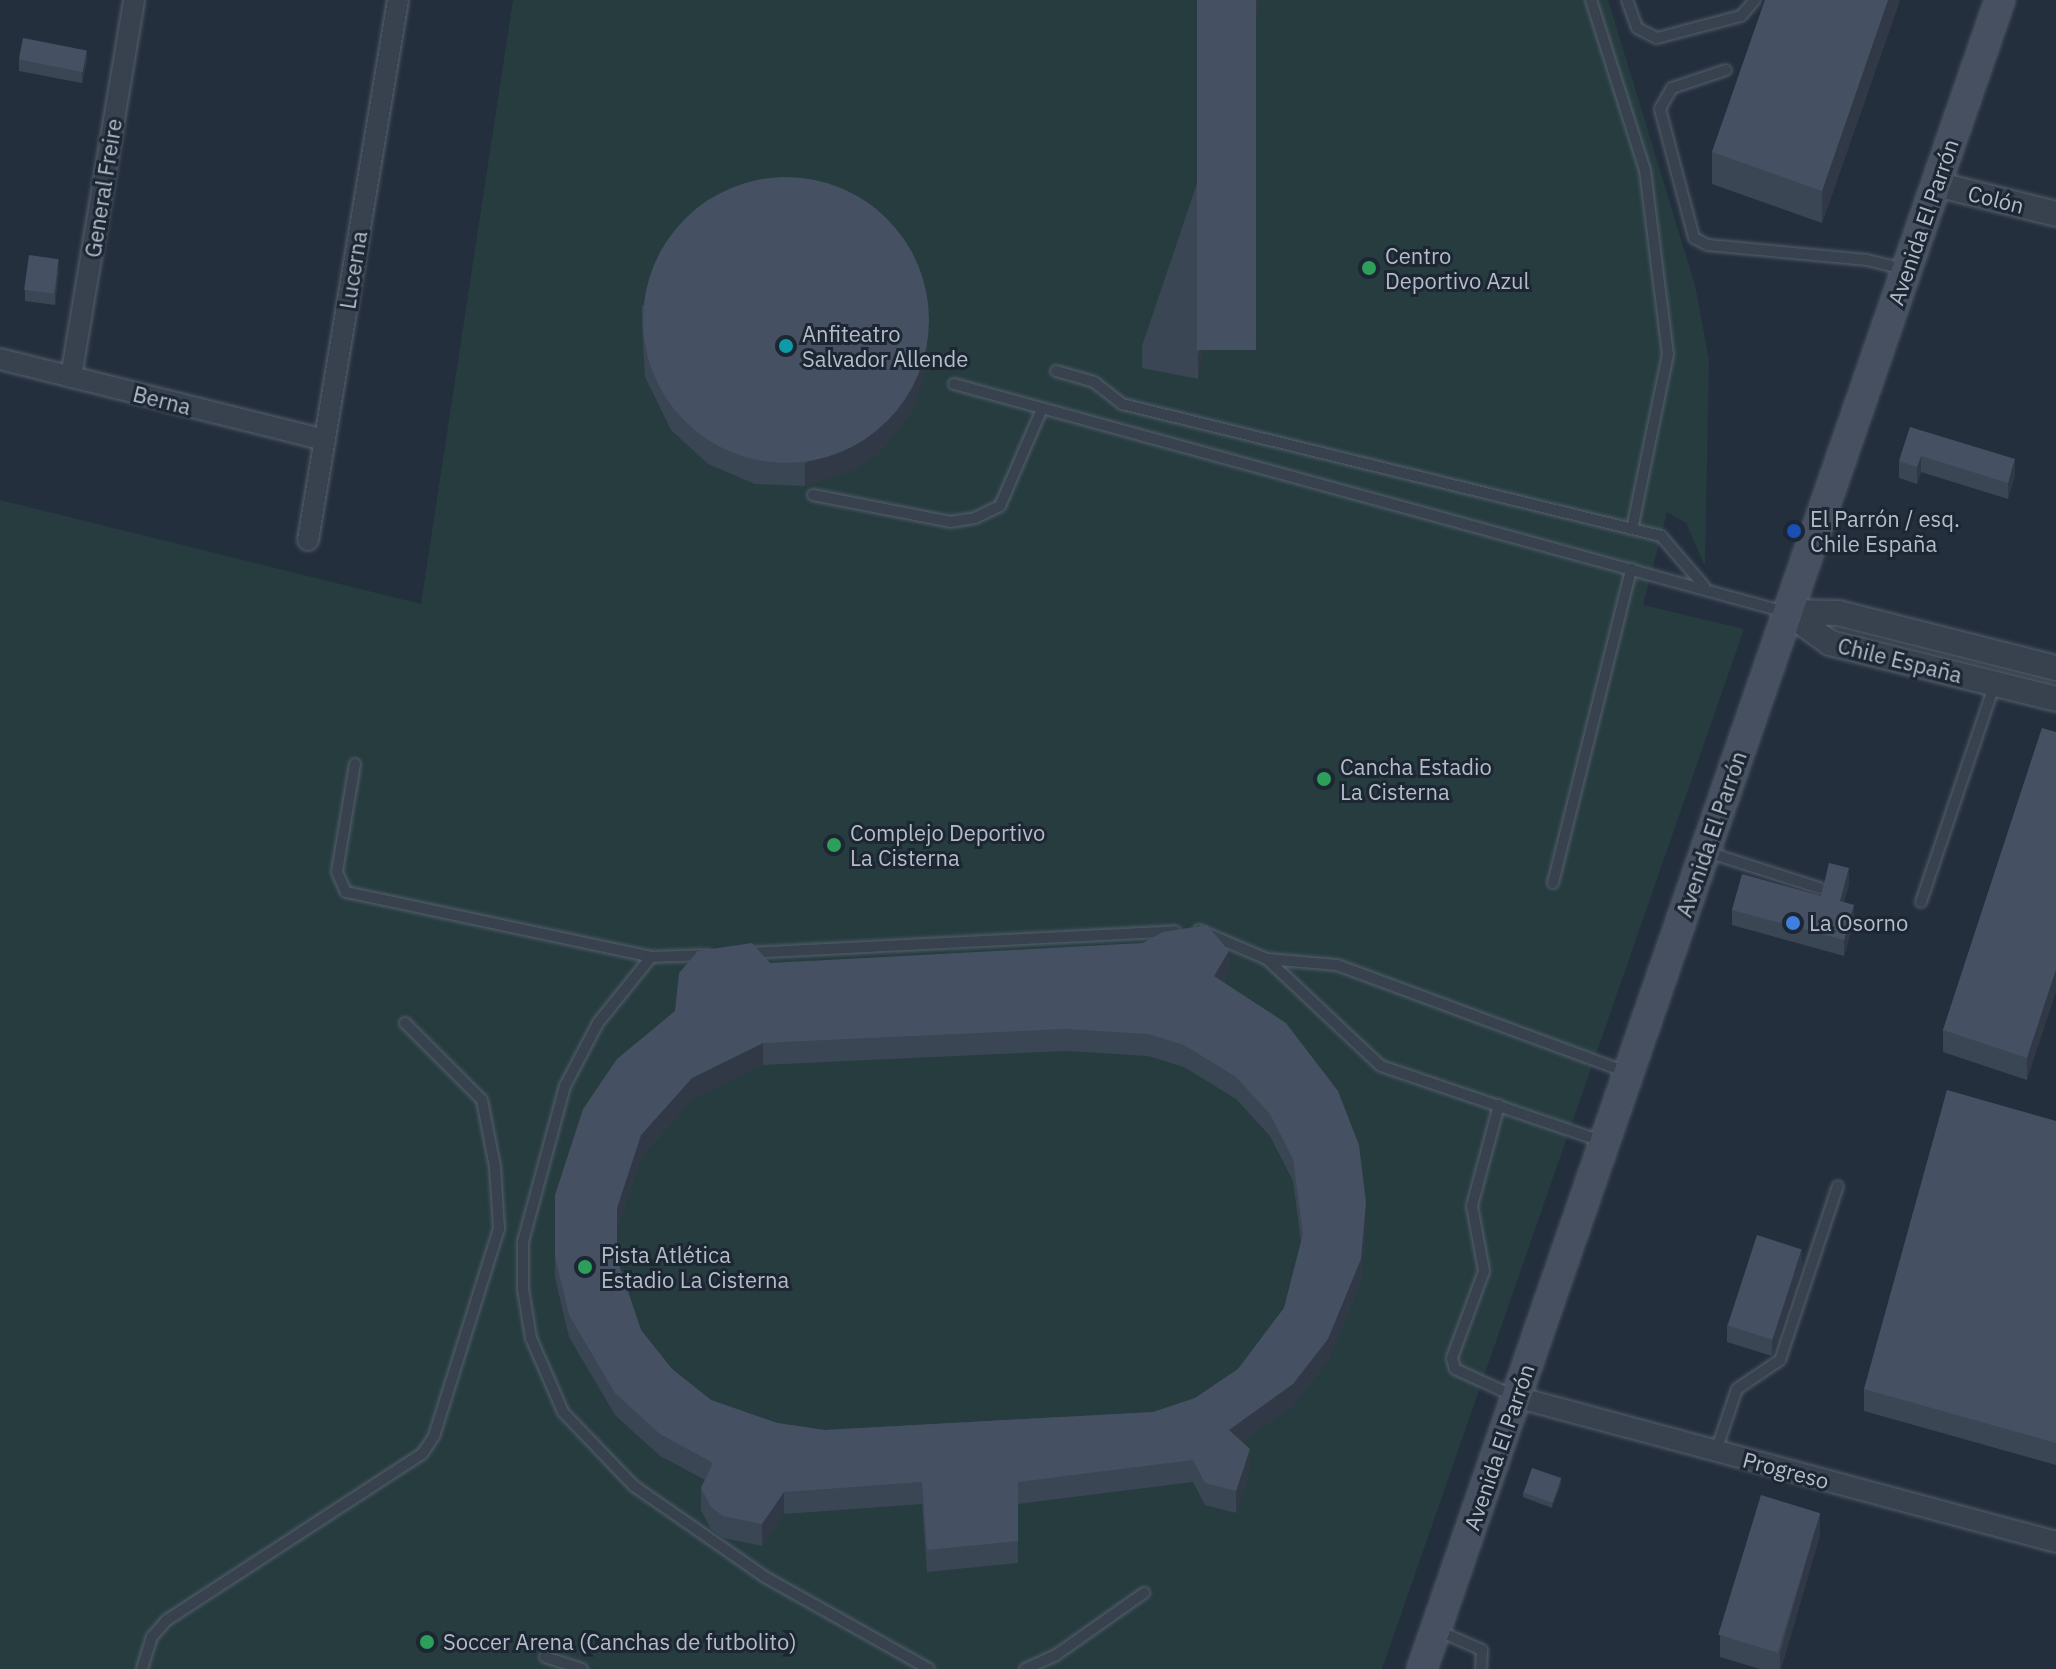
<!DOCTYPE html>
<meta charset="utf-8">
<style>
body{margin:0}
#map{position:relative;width:2056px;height:1669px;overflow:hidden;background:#242f3e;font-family:"IBM Plex Sans",sans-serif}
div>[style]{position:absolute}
.green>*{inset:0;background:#263c3f}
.roads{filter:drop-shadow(0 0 2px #565f6c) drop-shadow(0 0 2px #565f6c)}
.service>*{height:10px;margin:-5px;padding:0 5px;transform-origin:5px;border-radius:5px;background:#38414e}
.minor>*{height:20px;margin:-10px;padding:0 10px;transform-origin:10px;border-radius:10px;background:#38414e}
.tertiary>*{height:24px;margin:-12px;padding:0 12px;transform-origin:12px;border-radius:12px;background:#38414e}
.secondary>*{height:28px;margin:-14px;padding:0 14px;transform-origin:14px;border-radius:14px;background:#465061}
.wall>*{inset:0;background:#3b4654}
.shaded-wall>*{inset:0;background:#303945}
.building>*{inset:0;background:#455162;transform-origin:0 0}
.round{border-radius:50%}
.dots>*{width:22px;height:22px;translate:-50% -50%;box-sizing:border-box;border:4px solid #1d2633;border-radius:50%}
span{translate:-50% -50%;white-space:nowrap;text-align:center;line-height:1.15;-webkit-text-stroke:6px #1d2633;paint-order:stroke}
.street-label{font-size:22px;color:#b4bcc9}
.poi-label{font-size:22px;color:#b4bcc9}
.left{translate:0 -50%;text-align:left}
</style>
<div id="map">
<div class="green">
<div style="clip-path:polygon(513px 0,1608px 0,1695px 285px,1709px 360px,1705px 566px,1686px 523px,1667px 512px,1643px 605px,1744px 629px,1382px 1669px,0 1669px,0 500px,421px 604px)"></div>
</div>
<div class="roads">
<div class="service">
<div style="left:1591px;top:0;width:178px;rotate:72.4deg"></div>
<div style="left:1645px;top:170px;width:185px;rotate:82.9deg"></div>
<div style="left:1668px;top:354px;width:179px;rotate:101.6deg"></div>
<div style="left:1627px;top:0;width:30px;rotate:70deg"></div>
<div style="left:1637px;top:28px;width:22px;rotate:27deg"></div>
<div style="left:1657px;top:38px;width:87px;rotate:-14.7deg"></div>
<div style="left:1741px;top:16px;width:21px;rotate:-49deg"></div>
<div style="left:1726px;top:70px;width:57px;rotate:161.6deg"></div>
<div style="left:1672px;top:88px;width:24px;rotate:120deg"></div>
<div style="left:1660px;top:109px;width:133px;rotate:75.2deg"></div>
<div style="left:1694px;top:238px;width:16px;rotate:27deg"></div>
<div style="left:1708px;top:245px;width:160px;rotate:5.4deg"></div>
<div style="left:1867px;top:260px;width:38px;rotate:14deg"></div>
<div style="left:1056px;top:371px;width:40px;rotate:16deg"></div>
<div style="left:1094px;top:382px;width:36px;rotate:38deg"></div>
<div style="left:1122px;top:404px;width:555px;rotate:13.76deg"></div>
<div style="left:1661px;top:536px;width:66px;rotate:49.3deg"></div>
<div style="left:954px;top:384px;width:862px;rotate:15.34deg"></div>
<div style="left:813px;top:495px;width:140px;rotate:11.1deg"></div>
<div style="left:950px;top:522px;width:25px;rotate:-9deg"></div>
<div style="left:975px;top:518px;width:28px;rotate:-26deg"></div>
<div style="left:1000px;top:506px;width:106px;rotate:-66.6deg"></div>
<div style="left:355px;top:764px;width:109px;rotate:99.5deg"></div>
<div style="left:337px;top:872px;width:22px;rotate:66deg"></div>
<div style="left:346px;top:892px;width:312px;rotate:12deg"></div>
<div style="left:1707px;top:852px;width:119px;rotate:17.7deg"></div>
<div style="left:1553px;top:883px;width:324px;rotate:-76deg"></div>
<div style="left:1921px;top:902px;width:230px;rotate:-71.3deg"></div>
<div style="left:1199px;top:930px;width:74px;rotate:23.1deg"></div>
<div style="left:1267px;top:959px;width:156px;rotate:43.2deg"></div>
<div style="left:1381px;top:1066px;width:232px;rotate:18.8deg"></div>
<div style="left:748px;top:953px;width:428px;rotate:-2.9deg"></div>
<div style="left:708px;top:955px;width:57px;rotate:178deg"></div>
<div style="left:651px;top:957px;width:85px;rotate:128.8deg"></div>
<div style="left:598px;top:1023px;width:71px;rotate:117.6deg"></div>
<div style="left:565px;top:1086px;width:162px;rotate:105.1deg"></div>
<div style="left:523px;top:1242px;width:47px;rotate:90deg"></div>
<div style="left:523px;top:1289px;width:50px;rotate:80.7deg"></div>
<div style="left:531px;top:1338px;width:81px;rotate:66.6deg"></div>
<div style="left:563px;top:1412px;width:103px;rotate:46.2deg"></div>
<div style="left:634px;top:1486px;width:160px;rotate:34.8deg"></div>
<div style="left:765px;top:1577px;width:188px;rotate:29.3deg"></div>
<div style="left:1267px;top:959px;width:70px;rotate:4.9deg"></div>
<div style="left:1337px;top:965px;width:308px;rotate:20.3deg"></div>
<div style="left:1499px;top:1105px;width:105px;rotate:105deg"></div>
<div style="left:1472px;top:1206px;width:66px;rotate:79.5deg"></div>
<div style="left:1484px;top:1271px;width:93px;rotate:110.2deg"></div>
<div style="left:1452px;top:1358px;width:11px;rotate:75deg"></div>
<div style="left:1455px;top:1369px;width:67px;rotate:24.7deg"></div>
<div style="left:1716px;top:1451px;width:65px;rotate:-71.3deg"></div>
<div style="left:1737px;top:1389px;width:52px;rotate:-34deg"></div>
<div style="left:1780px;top:1360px;width:183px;rotate:-71.6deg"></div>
<div style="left:1439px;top:1631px;width:47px;rotate:23.8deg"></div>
<div style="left:1482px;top:1650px;width:19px;rotate:93deg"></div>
<div style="left:545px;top:1657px;width:39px;rotate:18deg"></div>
<div style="left:142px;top:1669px;width:34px;rotate:-73deg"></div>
<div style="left:152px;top:1637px;width:23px;rotate:-49deg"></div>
<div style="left:167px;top:1620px;width:304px;rotate:-33.1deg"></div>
<div style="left:422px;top:1454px;width:22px;rotate:-56deg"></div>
<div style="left:434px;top:1436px;width:217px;rotate:-72.6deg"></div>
<div style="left:499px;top:1229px;width:62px;rotate:-93.7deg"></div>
<div style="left:495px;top:1167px;width:68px;rotate:-101deg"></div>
<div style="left:482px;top:1100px;width:109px;rotate:-135deg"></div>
<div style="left:1025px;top:1669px;width:34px;rotate:-24deg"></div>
<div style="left:1056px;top:1655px;width:108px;rotate:-35.2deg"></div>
</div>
<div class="minor">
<div style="left:0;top:359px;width:335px;rotate:14deg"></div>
<div style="left:71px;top:377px;width:382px;rotate:-80.5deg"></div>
<div style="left:308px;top:540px;width:547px;rotate:-80.54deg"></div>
<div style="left:1516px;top:1397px;width:559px;rotate:15.03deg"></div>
</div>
<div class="tertiary">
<div style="left:1936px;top:184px;width:124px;rotate:14deg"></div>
<div style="left:1787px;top:612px;width:53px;rotate:35.8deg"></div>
<div style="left:1830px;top:643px;width:233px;rotate:13.9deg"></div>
<div style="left:1787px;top:612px;width:51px;rotate:1.1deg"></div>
<div style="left:1838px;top:613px;width:225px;rotate:14.2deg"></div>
</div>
<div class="secondary">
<div style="left:1422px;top:1669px;width:1766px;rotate:-70.9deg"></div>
</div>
</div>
<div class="wall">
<div style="clip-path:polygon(1259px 0,1198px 379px,1142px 368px,1142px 346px)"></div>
<div style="clip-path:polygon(1765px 0,1900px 0,1822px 223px,1712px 184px,1712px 152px)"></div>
<div style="clip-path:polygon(19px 60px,87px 61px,82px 83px,19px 71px)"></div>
<div style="clip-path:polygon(59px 270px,55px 305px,25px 301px,25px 290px)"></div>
<div style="clip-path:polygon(642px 305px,928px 366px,911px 413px,880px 452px,853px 470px,805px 486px,755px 484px,708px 464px,671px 430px,645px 377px,642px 327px)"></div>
<div style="clip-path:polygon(1910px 427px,2015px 475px,2008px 499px,1921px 472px,1917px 484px,1899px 478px,1899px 461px)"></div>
<div style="clip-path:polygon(2042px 728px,2027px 1080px,1943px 1052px,1943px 1030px)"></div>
<div style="clip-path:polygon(1849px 884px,1844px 902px,1854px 920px,1844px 956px,1732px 925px,1732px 910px,1821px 896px)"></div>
<div style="clip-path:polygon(evenodd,770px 963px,1229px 973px,1224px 982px,1366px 1224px,1361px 1281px,1328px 1361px,1293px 1406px,1242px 1442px,1250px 1471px,1236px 1513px,1205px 1505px,1193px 1482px,1018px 1504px,1018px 1563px,927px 1572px,922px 1504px,784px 1514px,762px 1546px,723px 1538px,711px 1529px,701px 1510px,701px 1488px,705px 1480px,660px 1456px,615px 1415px,569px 1337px,555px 1278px,555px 1195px,770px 963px,1066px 1051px,1148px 1056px,1184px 1067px,1236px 1099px,1270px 1136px,1293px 1181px,1301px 1242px,1284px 1308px,1238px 1369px,1195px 1398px,1153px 1412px,825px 1430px,777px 1423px,711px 1400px,672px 1369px,641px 1330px,617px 1259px,617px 1230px,641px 1157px,692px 1100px,763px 1065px,1066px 1051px)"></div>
<div style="clip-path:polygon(2056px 1121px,2056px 1465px,1864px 1411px,1864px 1389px)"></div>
<div style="clip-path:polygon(1802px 1267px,1772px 1356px,1727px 1342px,1727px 1325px)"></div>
<div style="clip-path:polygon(1561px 1484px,1552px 1508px,1523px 1497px,1523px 1492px)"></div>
<div style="clip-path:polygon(1820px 1535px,1781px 1669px,1760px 1669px,1720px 1657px,1720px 1635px)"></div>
</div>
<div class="shaded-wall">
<div style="clip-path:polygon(1256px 0,1259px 0,1198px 379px,1198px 357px)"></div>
<div style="clip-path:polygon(1888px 0,1900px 0,1822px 223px,1822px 191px)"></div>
<div style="clip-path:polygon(87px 50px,87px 61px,82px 83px,82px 72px)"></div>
<div style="clip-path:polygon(59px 259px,59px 270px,55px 305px,55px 294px)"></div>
<div style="clip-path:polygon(928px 344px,928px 366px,911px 413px,880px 452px,853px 470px,805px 486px,805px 464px)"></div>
<div style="clip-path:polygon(1921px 456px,1921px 472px,1917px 484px,1917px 467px)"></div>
<div style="clip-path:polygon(2015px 459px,2015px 475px,2008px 499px,2008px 483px)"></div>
<div style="clip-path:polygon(1849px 868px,1849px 884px,1840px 917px,1840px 901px)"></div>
<div style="clip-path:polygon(1854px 905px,1854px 920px,1844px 956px,1844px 940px)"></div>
<div style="clip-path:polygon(1229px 951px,1229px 973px,1214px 998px,1214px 976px)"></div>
<div style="clip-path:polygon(2056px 970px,2056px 992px,2027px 1080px,2027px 1058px)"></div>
<div style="clip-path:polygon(763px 1043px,763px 1065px,692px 1100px,641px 1157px,617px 1230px,617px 1208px,641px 1135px,692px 1078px)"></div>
<div style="clip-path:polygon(1366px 1202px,1366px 1224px,1361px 1281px,1328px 1361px,1293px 1406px,1229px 1452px,1229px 1430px)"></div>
<div style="clip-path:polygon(1802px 1250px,1802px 1267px,1772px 1356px,1772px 1339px)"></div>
<div style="clip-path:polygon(1250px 1449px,1250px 1471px,1236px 1513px,1236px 1491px)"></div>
<div style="clip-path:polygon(1561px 1478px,1561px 1484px,1552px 1508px,1552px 1503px)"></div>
<div style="clip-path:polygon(784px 1492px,784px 1514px,762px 1546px,762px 1524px)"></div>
<div style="clip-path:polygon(1820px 1513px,1820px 1535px,1781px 1669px,1780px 1669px,1780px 1653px)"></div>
</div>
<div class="building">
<div style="left:1197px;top:0;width:59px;height:350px"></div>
<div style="clip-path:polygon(1765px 0,1888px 0,1822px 191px,1712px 152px)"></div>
<div style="left:23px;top:38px;width:65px;height:22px;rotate:11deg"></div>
<div class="round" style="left:643px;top:177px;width:286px;height:286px"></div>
<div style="left:29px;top:255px;width:30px;height:35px;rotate:8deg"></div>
<div style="clip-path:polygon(1910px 427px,2015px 459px,2008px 483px,1921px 456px,1917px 467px,1899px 461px)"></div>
<div style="clip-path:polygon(2042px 728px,2056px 732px,2056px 970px,2027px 1058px,1943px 1030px)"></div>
<div style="clip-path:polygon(1829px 863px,1849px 868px,1840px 901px,1854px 905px,1844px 940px,1732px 910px,1742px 874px,1821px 896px)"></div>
<div style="clip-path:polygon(evenodd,1207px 925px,1229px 951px,1214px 976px,1286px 1023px,1338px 1091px,1359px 1145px,1366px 1202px,1361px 1259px,1328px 1339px,1293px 1384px,1229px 1430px,1250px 1449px,1236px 1491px,1205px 1483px,1193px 1460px,1018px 1482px,1018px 1541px,927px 1550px,922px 1482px,784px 1492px,762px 1524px,723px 1516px,711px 1507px,701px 1488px,713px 1463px,660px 1434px,615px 1393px,569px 1315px,555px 1256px,555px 1195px,583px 1109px,617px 1059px,675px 1011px,679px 973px,698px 951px,752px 943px,770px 963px,1143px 943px,1163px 932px,1207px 925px,1066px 1029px,1148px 1034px,1184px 1045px,1236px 1077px,1270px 1114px,1293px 1159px,1303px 1234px,1284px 1308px,1238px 1369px,1195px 1398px,1153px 1412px,825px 1430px,777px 1423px,711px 1400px,672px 1369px,641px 1330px,617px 1259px,617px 1208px,641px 1135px,692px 1078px,763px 1043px,1066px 1029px)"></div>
<div style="clip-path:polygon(1947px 1090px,2056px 1121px,2056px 1443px,1864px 1389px)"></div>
<div style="left:1757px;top:1235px;width:47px;height:95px;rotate:18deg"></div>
<div style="left:1532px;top:1468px;width:31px;height:26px;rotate:19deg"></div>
<div style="left:1761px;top:1495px;width:62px;height:146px;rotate:17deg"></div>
</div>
<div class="dots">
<div style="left:1369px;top:268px;background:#2e9e5b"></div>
<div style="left:786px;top:346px;background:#0f9aa8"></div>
<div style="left:1794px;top:531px;background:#1a4fb4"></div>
<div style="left:1324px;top:779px;background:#2e9e5b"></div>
<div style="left:834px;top:845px;background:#2e9e5b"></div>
<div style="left:1793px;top:923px;background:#3f7fe0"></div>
<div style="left:585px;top:1267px;background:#2e9e5b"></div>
<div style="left:427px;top:1642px;background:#2e9e5b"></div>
</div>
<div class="street-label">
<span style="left:103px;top:188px;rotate:-81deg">General Freire</span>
<span style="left:1996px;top:199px;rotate:14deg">Colón</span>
<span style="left:1923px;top:222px;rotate:-71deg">Avenida El Parrón</span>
<span style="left:353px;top:270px;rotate:-81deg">Lucerna</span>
<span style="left:162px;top:400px;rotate:14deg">Berna</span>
<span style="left:1900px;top:660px;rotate:14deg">Chile España</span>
<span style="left:1711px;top:834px;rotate:-71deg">Avenida El Parrón</span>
<span style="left:1499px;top:1447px;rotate:-71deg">Avenida El Parrón</span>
<span style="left:1786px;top:1470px;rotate:15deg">Progreso</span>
</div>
<div class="poi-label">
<span class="left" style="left:1385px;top:268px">Centro<br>Deportivo Azul</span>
<span class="left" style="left:802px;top:346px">Anfiteatro<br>Salvador Allende</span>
<span class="left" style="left:1810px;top:531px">El Parrón / esq.<br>Chile España</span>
<span class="left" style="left:1340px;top:779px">Cancha Estadio<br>La Cisterna</span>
<span class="left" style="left:850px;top:845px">Complejo Deportivo<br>La Cisterna</span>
<span class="left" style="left:1809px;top:923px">La Osorno</span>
<span class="left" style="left:601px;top:1267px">Pista Atlética<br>Estadio La Cisterna</span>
<span class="left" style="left:443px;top:1642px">Soccer Arena (Canchas de futbolito)</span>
</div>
</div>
